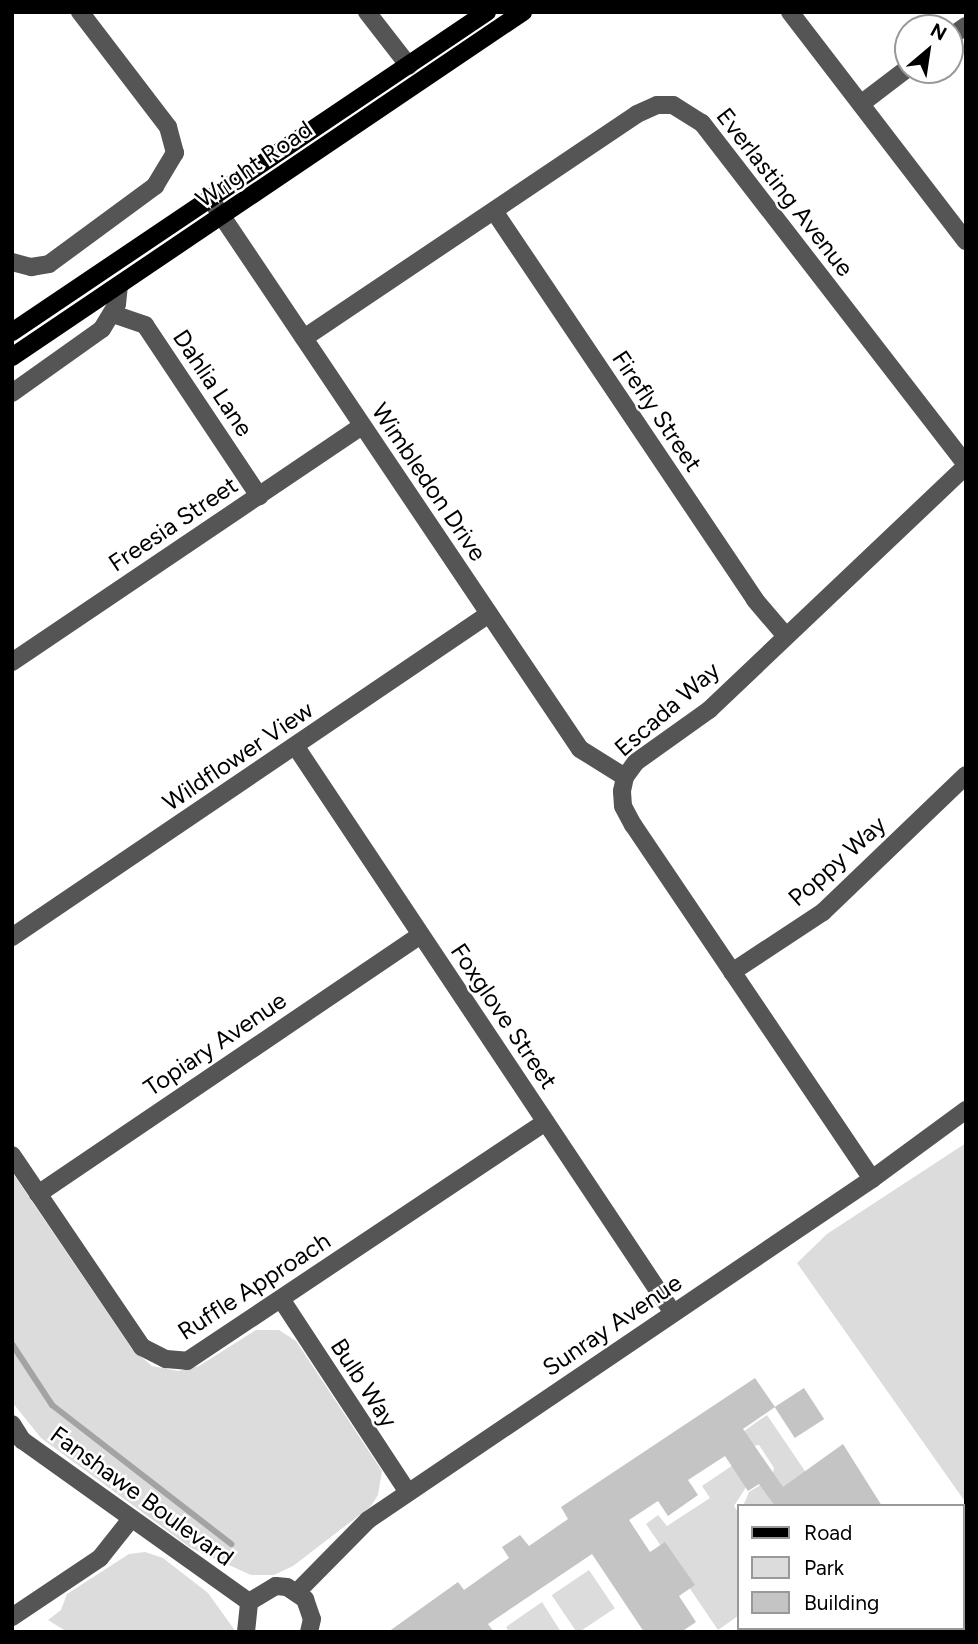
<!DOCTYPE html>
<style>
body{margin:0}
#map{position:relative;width:978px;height:1644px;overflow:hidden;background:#fff;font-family:Figtree,sans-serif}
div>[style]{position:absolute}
.green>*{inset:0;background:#dcdcdc;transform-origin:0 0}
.stream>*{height:6px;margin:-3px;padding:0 3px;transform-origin:3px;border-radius:3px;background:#a3a3a3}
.building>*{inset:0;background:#c4c4c4;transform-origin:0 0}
.minor>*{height:18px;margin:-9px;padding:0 9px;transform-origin:9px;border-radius:9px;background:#555}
.major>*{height:18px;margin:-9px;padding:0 9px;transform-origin:9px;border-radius:9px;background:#000}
span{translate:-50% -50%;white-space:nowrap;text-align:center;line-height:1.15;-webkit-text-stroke:5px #fff;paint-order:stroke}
.street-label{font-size:24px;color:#000}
.frame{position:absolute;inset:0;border:14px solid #000;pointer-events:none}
.legend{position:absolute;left:737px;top:1504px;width:228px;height:126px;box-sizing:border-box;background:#fff;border:2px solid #999;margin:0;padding:9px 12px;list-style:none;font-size:21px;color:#000}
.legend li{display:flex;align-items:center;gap:14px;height:35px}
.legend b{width:35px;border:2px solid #999}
.north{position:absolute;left:894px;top:14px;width:70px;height:70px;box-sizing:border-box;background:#fff;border:2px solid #999;border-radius:50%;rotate:29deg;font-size:19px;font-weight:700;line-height:28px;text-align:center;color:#000}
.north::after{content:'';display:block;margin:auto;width:24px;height:32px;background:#000;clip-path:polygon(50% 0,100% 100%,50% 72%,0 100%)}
</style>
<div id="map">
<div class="green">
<div style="clip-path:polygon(966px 1143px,966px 1503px,797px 1263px,827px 1234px)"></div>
<div style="clip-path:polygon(12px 1172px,132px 1349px,152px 1366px,178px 1371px,199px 1366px,256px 1330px,279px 1330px,296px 1341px,382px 1471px,378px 1495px,370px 1507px,293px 1566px,274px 1575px,251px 1575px,191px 1548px,41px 1438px,12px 1402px)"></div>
<div style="clip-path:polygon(767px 1415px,828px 1505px,827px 1506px,743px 1506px,749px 1492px,772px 1478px,774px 1468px,759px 1445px,714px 1452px)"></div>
<div style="clip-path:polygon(733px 1465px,748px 1484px,734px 1506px,738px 1512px,738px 1616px,718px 1630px,646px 1524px,658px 1515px,667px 1526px,710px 1498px,702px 1486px)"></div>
<div style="clip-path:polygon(145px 1552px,163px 1558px,208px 1593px,236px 1632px,67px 1632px,48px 1620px,61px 1610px,67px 1594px,129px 1554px)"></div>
<div style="left:589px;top:1570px;width:46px;height:45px;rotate:56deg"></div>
<div style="clip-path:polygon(542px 1602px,561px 1632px,509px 1632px,506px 1627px)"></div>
</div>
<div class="stream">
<div style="left:12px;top:1344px;width:73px;rotate:56.7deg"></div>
<div style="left:52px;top:1405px;width:227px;rotate:37.8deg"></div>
</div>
<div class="building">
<div style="clip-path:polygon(755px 1378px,775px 1407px,743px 1429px,783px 1487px,843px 1444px,882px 1506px,775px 1506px,759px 1484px,748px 1491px,725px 1456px,688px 1480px,698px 1495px,668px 1516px,658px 1501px,629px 1520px,650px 1552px,665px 1542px,695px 1585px,679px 1596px,696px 1622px,681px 1632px,644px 1632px,592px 1554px,488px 1624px,494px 1632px,388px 1632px,458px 1582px,464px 1590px,509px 1558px,502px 1547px,520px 1535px,529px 1546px,568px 1519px,561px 1507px)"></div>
<div style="left:804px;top:1388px;width:37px;height:35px;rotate:57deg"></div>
</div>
<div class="minor">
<div style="left:367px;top:12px;width:68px;rotate:52.1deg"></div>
<div style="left:790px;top:12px;width:289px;rotate:52.5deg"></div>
<div style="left:950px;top:37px;width:19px;rotate:-35deg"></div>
<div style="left:862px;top:103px;width:58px;rotate:-37.3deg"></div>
<div style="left:209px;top:197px;width:665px;rotate:56.09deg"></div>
<div style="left:580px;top:749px;width:53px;rotate:31.9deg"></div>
<div style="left:494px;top:211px;width:468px;rotate:56.1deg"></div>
<div style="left:755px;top:600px;width:45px;rotate:49.5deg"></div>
<div style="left:12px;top:262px;width:20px;rotate:15deg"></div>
<div style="left:31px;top:267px;width:18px;rotate:-9deg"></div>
<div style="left:49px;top:264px;width:132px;rotate:-36.3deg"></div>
<div style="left:155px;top:186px;width:39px;rotate:-59deg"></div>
<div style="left:175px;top:153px;width:27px;rotate:-105deg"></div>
<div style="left:168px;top:127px;width:145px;rotate:-127.4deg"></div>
<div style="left:113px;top:314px;width:34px;rotate:19deg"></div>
<div style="left:145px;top:325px;width:206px;rotate:56.3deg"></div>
<div style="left:304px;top:338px;width:401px;rotate:-33.9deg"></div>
<div style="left:637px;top:114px;width:22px;rotate:-24deg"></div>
<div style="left:657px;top:105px;width:16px"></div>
<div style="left:673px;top:105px;width:34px;rotate:32deg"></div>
<div style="left:702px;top:123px;width:432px;rotate:52.3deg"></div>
<div style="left:12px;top:393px;width:110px;rotate:-35.4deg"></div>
<div style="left:102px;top:329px;width:29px;rotate:-59deg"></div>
<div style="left:117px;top:304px;width:18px;rotate:-84deg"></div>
<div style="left:12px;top:662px;width:422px;rotate:-34deg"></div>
<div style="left:296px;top:747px;width:680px;rotate:56.33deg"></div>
<div style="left:12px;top:937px;width:576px;rotate:-34.1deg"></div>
<div style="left:732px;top:972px;width:109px;rotate:-33.4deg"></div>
<div style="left:823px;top:912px;width:198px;rotate:-43.8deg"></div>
<div style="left:12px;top:1155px;width:232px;rotate:55.9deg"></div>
<div style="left:142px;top:1347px;width:27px;rotate:27deg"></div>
<div style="left:166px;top:1359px;width:21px;rotate:5deg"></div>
<div style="left:187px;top:1361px;width:430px;rotate:-33.7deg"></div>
<div style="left:872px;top:1179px;width:427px;rotate:-124deg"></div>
<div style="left:633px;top:825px;width:21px;rotate:-118deg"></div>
<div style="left:623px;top:806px;width:15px;rotate:-94deg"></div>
<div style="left:622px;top:791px;width:14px;rotate:-78deg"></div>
<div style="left:625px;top:777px;width:19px;rotate:-54deg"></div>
<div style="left:636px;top:762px;width:90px;rotate:-35.5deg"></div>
<div style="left:709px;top:710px;width:354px;rotate:-43.5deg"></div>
<div style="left:38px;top:1194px;width:462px;rotate:-34.1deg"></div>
<div style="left:281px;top:1299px;width:231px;rotate:56.7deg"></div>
<div style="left:12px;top:1424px;width:19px;rotate:58deg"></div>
<div style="left:22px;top:1440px;width:279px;rotate:35.5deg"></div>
<div style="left:297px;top:1592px;width:101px;rotate:-45.4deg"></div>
<div style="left:368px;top:1520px;width:609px;rotate:-34.08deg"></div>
<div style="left:872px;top:1179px;width:117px;rotate:-36.3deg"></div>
<div style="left:12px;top:1617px;width:106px;rotate:-33.8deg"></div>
<div style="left:100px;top:1558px;width:50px;rotate:-51.5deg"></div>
<div style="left:246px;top:1632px;width:30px;rotate:-84deg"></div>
<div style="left:249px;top:1602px;width:31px;rotate:-31deg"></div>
<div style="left:276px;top:1586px;width:11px;rotate:5deg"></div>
<div style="left:287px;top:1587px;width:22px;rotate:34deg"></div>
<div style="left:305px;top:1599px;width:21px;rotate:71deg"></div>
<div style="left:312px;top:1619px;width:13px;rotate:103deg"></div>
</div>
<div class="major">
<div style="left:12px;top:332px;width:573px;rotate:-33.97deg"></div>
<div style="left:12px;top:357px;width:617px;rotate:-34.03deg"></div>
</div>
<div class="street-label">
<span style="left:254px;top:164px;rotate:-34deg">Wright Road</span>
<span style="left:785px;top:192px;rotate:52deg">Everlasting Avenue</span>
<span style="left:213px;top:383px;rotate:56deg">Dahlia Lane</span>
<span style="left:657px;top:411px;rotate:56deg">Firefly Street</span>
<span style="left:429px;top:482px;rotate:56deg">Wimbledon Drive</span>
<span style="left:173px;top:524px;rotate:-34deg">Freesia Street</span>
<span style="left:667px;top:709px;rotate:-41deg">Escada Way</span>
<span style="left:238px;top:756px;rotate:-34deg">Wildflower View</span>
<span style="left:837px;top:861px;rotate:-42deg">Poppy Way</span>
<span style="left:504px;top:1016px;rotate:56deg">Foxglove Street</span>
<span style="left:215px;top:1044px;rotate:-34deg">Topiary Avenue</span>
<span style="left:254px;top:1286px;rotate:-33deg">Ruffle Approach</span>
<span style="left:612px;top:1325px;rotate:-34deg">Sunray Avenue</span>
<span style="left:364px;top:1383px;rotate:57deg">Bulb Way</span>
<span style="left:142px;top:1496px;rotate:36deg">Fanshawe Boulevard</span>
</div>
<div class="frame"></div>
<ul class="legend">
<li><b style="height:9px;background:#000"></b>Road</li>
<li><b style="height:19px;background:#dcdcdc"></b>Park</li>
<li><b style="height:19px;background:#c4c4c4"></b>Building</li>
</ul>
<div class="north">N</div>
</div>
